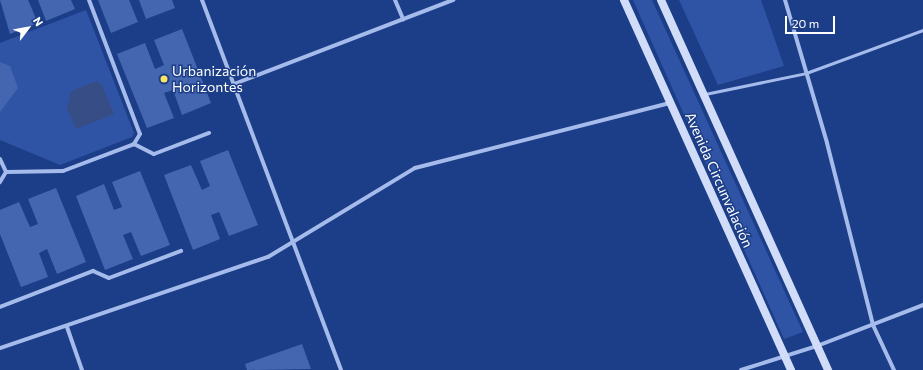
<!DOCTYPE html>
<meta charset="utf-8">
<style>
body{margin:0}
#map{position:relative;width:923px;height:370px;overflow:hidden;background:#1c3d87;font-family:Commissioner,sans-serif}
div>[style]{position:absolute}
.green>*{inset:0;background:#3054a5}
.water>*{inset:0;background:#364d85}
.building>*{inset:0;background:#4466b0}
.lane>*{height:3px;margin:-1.5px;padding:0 1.5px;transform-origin:1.5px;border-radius:1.5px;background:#a5bbeb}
.street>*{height:4px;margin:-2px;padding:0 2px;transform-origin:2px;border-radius:2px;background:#a5bbeb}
.secondary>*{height:8px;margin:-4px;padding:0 4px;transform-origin:4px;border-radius:4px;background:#d1ddf8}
.dots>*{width:11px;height:11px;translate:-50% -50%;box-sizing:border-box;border:2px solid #1c3d87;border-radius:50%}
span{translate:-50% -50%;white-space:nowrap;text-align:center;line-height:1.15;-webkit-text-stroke:3px #1c3d87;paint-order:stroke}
.poi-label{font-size:14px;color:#fff}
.left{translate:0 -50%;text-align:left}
.street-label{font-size:14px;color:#fff}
.north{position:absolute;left:8px;top:8px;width:40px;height:40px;-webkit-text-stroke:3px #1c3d87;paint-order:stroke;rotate:58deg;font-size:11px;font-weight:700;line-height:16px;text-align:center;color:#fff}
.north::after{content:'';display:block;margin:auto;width:14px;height:18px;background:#fff;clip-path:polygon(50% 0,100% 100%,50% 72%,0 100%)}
.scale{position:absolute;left:785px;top:16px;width:50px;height:18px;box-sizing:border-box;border:2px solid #fff;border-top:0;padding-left:5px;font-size:12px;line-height:14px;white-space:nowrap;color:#fff;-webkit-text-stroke:3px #1c3d87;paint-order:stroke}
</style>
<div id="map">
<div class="green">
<div style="clip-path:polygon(633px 0,652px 0,803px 332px,784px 339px)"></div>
<div style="clip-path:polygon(679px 0,761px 0,784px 66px,718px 85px)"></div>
<div style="clip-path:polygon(86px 10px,134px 133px,132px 137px,60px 165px,0 140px,0 43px)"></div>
</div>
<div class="water">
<div style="clip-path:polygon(97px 81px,102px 85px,114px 114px,76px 129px,67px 108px,71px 91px)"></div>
</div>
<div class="building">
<div style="clip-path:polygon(0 0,28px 0,38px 23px,10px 34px)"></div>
<div style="clip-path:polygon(38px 0,71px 0,75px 9px,46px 21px)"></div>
<div style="clip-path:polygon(98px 0,129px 0,138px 22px,111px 33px)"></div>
<div style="clip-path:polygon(139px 0,172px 0,175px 8px,146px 19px)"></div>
<div style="clip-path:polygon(182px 29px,211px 103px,182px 115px,173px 90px,164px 93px,174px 118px,147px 128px,117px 54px,145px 43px,155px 69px,164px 65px,154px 40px)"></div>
<div style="clip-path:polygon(0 62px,10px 66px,18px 88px,0 112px)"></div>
<div style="clip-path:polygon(228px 150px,258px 225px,229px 236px,219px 212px,211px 215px,220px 239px,193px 250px,164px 175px,191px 165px,202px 190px,210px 186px,200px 161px)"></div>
<div style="clip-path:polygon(140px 171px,170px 245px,141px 256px,131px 232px,123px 235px,133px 259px,105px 270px,76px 196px,104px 184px,114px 210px,122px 207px,112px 182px)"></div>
<div style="clip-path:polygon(56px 188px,86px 262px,57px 274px,47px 249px,39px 253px,48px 277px,21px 287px,0 234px,0 210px,19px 202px,30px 227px,38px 224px,28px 199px)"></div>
<div style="clip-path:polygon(302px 344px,311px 369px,247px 370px,245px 364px)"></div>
</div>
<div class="lane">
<div style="left:705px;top:94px;width:103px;rotate:-11.7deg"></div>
<div style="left:806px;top:73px;width:125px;rotate:-20.2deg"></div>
</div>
<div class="street">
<div style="left:89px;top:0;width:143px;rotate:69.2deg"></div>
<div style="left:140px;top:134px;width:12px;rotate:121deg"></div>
<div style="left:202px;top:0;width:395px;rotate:69.4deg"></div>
<div style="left:395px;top:0;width:21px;rotate:67deg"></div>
<div style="left:785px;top:0;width:149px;rotate:73.6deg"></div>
<div style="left:827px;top:143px;width:188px;rotate:75.8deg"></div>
<div style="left:873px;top:325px;width:50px;rotate:65deg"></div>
<div style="left:234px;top:84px;width:235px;rotate:-21deg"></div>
<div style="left:0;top:159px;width:14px;rotate:65deg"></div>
<div style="left:6px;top:172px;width:12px;rotate:121deg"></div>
<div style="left:6px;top:172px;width:57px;rotate:-1deg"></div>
<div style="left:63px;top:171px;width:76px;rotate:-20.8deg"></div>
<div style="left:134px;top:144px;width:22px;rotate:27deg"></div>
<div style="left:154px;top:154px;width:59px;rotate:-20.9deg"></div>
<div style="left:0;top:307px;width:100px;rotate:-21.2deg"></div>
<div style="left:93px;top:271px;width:17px;rotate:24deg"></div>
<div style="left:109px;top:278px;width:77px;rotate:-20.6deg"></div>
<div style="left:67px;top:327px;width:46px;rotate:70.8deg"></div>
<div style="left:0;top:348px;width:283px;rotate:-18.8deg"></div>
<div style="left:268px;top:257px;width:172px;rotate:-31.2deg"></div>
<div style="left:415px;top:168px;width:263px;rotate:-14.3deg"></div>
<div style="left:741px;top:370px;width:80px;rotate:-17.5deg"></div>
<div style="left:817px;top:346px;width:114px;rotate:-21.1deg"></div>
</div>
<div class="secondary">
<div style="left:624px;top:0;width:406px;rotate:65.7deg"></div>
<div style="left:661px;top:0;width:406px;rotate:65.7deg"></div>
</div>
<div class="dots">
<div style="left:164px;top:79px;background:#fce463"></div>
</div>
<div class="poi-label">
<span class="left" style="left:172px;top:79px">Urbanización<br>Horizontes</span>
</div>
<div class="street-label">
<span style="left:719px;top:180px;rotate:66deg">Avenida Circunvalación</span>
</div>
<div class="north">N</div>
<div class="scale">20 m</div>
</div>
